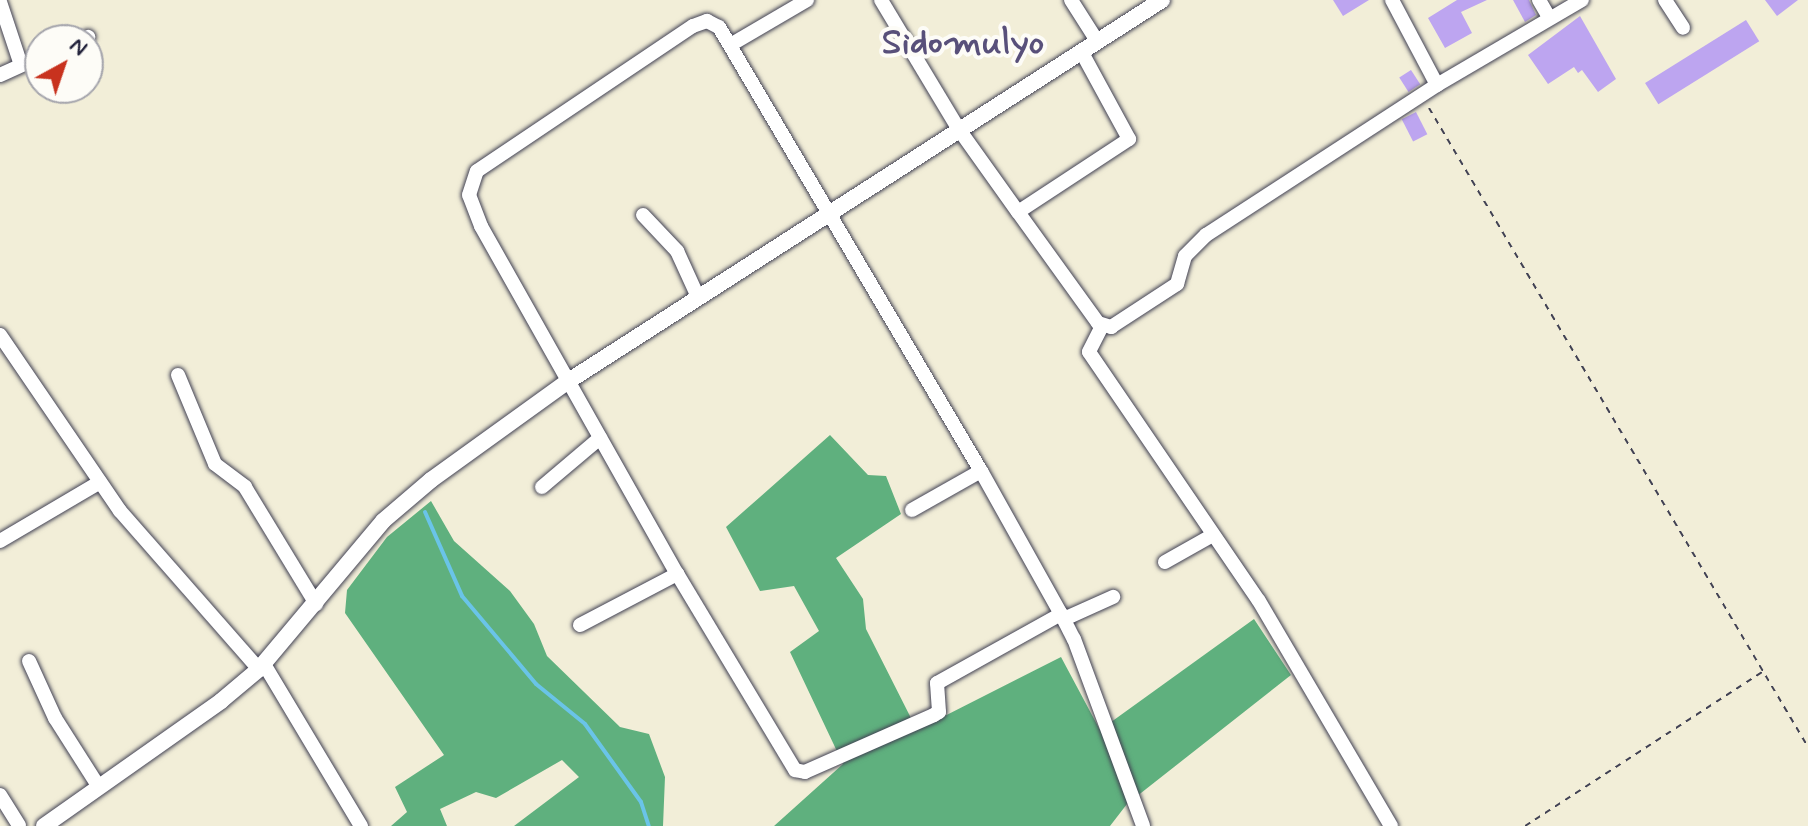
<!DOCTYPE html>
<style>
body{margin:0}
#map{position:relative;width:1808px;height:826px;overflow:hidden;background:#f2eed8;font-family:Mynerve,sans-serif}
div>[style]{position:absolute}
.forest>*{inset:0;background:#5fb07e}
.stream>*{height:4px;margin:-2px;padding:0 2px;transform-origin:2px;border-radius:2px;background:#6ac4e8}
.building>*{inset:0;background:#bda5f0;transform-origin:0 0}
.path>*{height:2px;margin-top:-1px;transform-origin:0;background:repeating-linear-gradient(90deg,#414153 0 6px,transparent 0 12px)}
.roads{filter:drop-shadow(0 0 2px #414153) drop-shadow(0 0 2px #414153)}
.minor>*{height:14px;margin:-7px;padding:0 7px;transform-origin:7px;border-radius:7px;background:#fff}
.major>*{height:16px;margin:-8px;padding:0 8px;transform-origin:8px;border-radius:8px;background:#fff}
span{translate:-50% -50%;white-space:nowrap;text-align:center;line-height:1.15;-webkit-text-stroke:8px #fdfcf7;paint-order:stroke}
.quarter-label{font-size:36px;color:#58507a;font-weight:700}
.north{position:absolute;left:24px;top:24px;width:80px;height:80px;box-sizing:border-box;background:#fdfcf7;border:2px solid #a5a5ac;border-radius:50%;rotate:40deg;font-size:22px;font-weight:700;line-height:32px;text-align:center;color:#22223b}
.north::after{content:'';display:block;margin:auto;width:28px;height:36px;background:#c8321e;clip-path:polygon(50% 0,100% 100%,50% 72%,0 100%)}
</style>
<div id="map">
<div class="forest">
<div style="clip-path:polygon(830px 435px,868px 475px,886px 476px,901px 514px,836px 558px,863px 599px,866px 629px,917px 730px,1061px 657px,1100px 730px,1254px 619px,1291px 675px,1127px 804px,1110px 826px,774px 826px,843px 764px,790px 652px,819px 631px,794px 586px,760px 591px,726px 527px)"></div>
<div style="clip-path:polygon(431px 501px,454px 541px,510px 591px,534px 624px,547px 656px,620px 727px,649px 734px,665px 777px,663px 826px,514px 826px,579px 777px,562px 760px,496px 798px,476px 792px,440px 809px,447px 826px,391px 826px,407px 812px,395px 787px,444px 755px,345px 613px,347px 590px,387px 537px)"></div>
</div>
<div class="stream">
<div style="left:425px;top:512px;width:92px;rotate:66.2deg"></div>
<div style="left:462px;top:596px;width:115px;rotate:49.9deg"></div>
<div style="left:536px;top:684px;width:63px;rotate:39.2deg"></div>
<div style="left:585px;top:724px;width:96px;rotate:54.3deg"></div>
<div style="left:641px;top:802px;width:25px;rotate:72deg"></div>
</div>
<div class="building">
<div style="clip-path:polygon(1333px 0,1369px 0,1343px 16px)"></div>
<div style="clip-path:polygon(1457px 0,1487px 0,1461px 12px,1472px 33px,1445px 48px,1428px 18px)"></div>
<div style="clip-path:polygon(1513px 0,1529px 0,1536px 15px,1525px 22px)"></div>
<div style="clip-path:polygon(1765px 0,1798px 0,1777px 16px)"></div>
<div style="clip-path:polygon(1580px 16px,1616px 79px,1598px 92px,1582px 70px,1578px 73px,1574px 67px,1548px 84px,1528px 55px)"></div>
<div style="left:1746px;top:20px;width:25px;height:119px;rotate:58deg"></div>
<div style="left:1411px;top:70px;width:17px;height:14px;rotate:57deg"></div>
<div style="left:1416px;top:112px;width:25px;height:16px;rotate:63deg"></div>
</div>
<div class="path">
<div style="left:1429px;top:108px;width:743px;rotate:59.33deg"></div>
<div style="left:1525px;top:826px;width:283px;rotate:-33deg"></div>
</div>
<div class="roads">
<div class="minor">
<div style="left:881px;top:0;width:149px;rotate:59deg"></div>
<div style="left:958px;top:128px;width:103px;rotate:54.5deg"></div>
<div style="left:1018px;top:212px;width:133px;rotate:-33.3deg"></div>
<div style="left:1129px;top:139px;width:100px;rotate:-118.6deg"></div>
<div style="left:1071px;top:0;width:49px;rotate:57.6deg"></div>
<div style="left:1392px;top:0;width:96px;rotate:62.1deg"></div>
<div style="left:1539px;top:0;width:20px;rotate:60deg"></div>
<div style="left:1665px;top:0;width:33px;rotate:57deg"></div>
<div style="left:0;top:2px;width:66px;rotate:71.6deg"></div>
<div style="left:81px;top:40px;width:8px;rotate:-23deg"></div>
<div style="left:732px;top:44px;width:87px;rotate:-30.4deg"></div>
<div style="left:0;top:75px;width:44px;rotate:-24.2deg"></div>
<div style="left:1018px;top:212px;width:137px;rotate:54.2deg"></div>
<div style="left:1098px;top:323px;width:14px;rotate:17deg"></div>
<div style="left:1111px;top:327px;width:79px;rotate:-33.1deg"></div>
<div style="left:1177px;top:284px;width:29px;rotate:-74deg"></div>
<div style="left:1185px;top:256px;width:30px;rotate:-45deg"></div>
<div style="left:1206px;top:235px;width:275px;rotate:-33deg"></div>
<div style="left:1437px;top:85px;width:168px;rotate:-30.4deg"></div>
<div style="left:643px;top:215px;width:50px;rotate:46.6deg"></div>
<div style="left:677px;top:251px;width:51px;rotate:65.5deg"></div>
<div style="left:1102px;top:326px;width:29px;rotate:117deg"></div>
<div style="left:1089px;top:352px;width:301px;rotate:55.7deg"></div>
<div style="left:1259px;top:601px;width:261px;rotate:59.6deg"></div>
<div style="left:0;top:335px;width:213px;rotate:55.7deg"></div>
<div style="left:120px;top:511px;width:210px;rotate:48.7deg"></div>
<div style="left:178px;top:375px;width:96px;rotate:67.4deg"></div>
<div style="left:215px;top:464px;width:38px;rotate:37deg"></div>
<div style="left:245px;top:487px;width:137px;rotate:58.7deg"></div>
<div style="left:542px;top:487px;width:76px;rotate:-40.2deg"></div>
<div style="left:912px;top:510px;width:79px;rotate:-29.5deg"></div>
<div style="left:0;top:541px;width:116px;rotate:-30.5deg"></div>
<div style="left:1165px;top:562px;width:55px;rotate:-29.4deg"></div>
<div style="left:1061px;top:614px;width:142px;rotate:150.9deg"></div>
<div style="left:937px;top:683px;width:29px;rotate:86deg"></div>
<div style="left:939px;top:712px;width:6px;rotate:149deg"></div>
<div style="left:934px;top:715px;width:141px;rotate:156.2deg"></div>
<div style="left:805px;top:772px;width:10px;rotate:-169deg"></div>
<div style="left:795px;top:770px;width:229px;rotate:-121deg"></div>
<div style="left:677px;top:574px;width:399px;rotate:-119.4deg"></div>
<div style="left:481px;top:226px;width:33px;rotate:-111deg"></div>
<div style="left:469px;top:195px;width:25px;rotate:-72deg"></div>
<div style="left:477px;top:171px;width:260px;rotate:-33.9deg"></div>
<div style="left:693px;top:26px;width:15px;rotate:-20deg"></div>
<div style="left:707px;top:21px;width:13px;rotate:27deg"></div>
<div style="left:719px;top:27px;width:516px;rotate:59.46deg"></div>
<div style="left:981px;top:471px;width:164px;rotate:60.8deg"></div>
<div style="left:1061px;top:614px;width:28px;rotate:63deg"></div>
<div style="left:1074px;top:639px;width:199px;rotate:69.7deg"></div>
<div style="left:1064px;top:619px;width:54px;rotate:-24.2deg"></div>
<div style="left:580px;top:625px;width:110px;rotate:-27.7deg"></div>
<div style="left:29px;top:661px;width:63px;rotate:65.5deg"></div>
<div style="left:55px;top:718px;width:82px;rotate:57.5deg"></div>
<div style="left:264px;top:664px;width:189px;rotate:59.1deg"></div>
<div style="left:0;top:795px;width:36px;rotate:58deg"></div>
</div>
<div class="major">
<div style="left:44px;top:826px;width:217px;rotate:-35.2deg"></div>
<div style="left:221px;top:701px;width:50px;rotate:-40.1deg"></div>
<div style="left:259px;top:669px;width:193px;rotate:-50deg"></div>
<div style="left:383px;top:521px;width:63px;rotate:-40.5deg"></div>
<div style="left:431px;top:480px;width:168px;rotate:-35.8deg"></div>
<div style="left:567px;top:382px;width:707px;rotate:-32.7deg"></div>
</div>
</div>
<div class="quarter-label">
<span style="left:963px;top:44px">Sidomulyo</span>
</div>
<div class="north">N</div>
</div>
